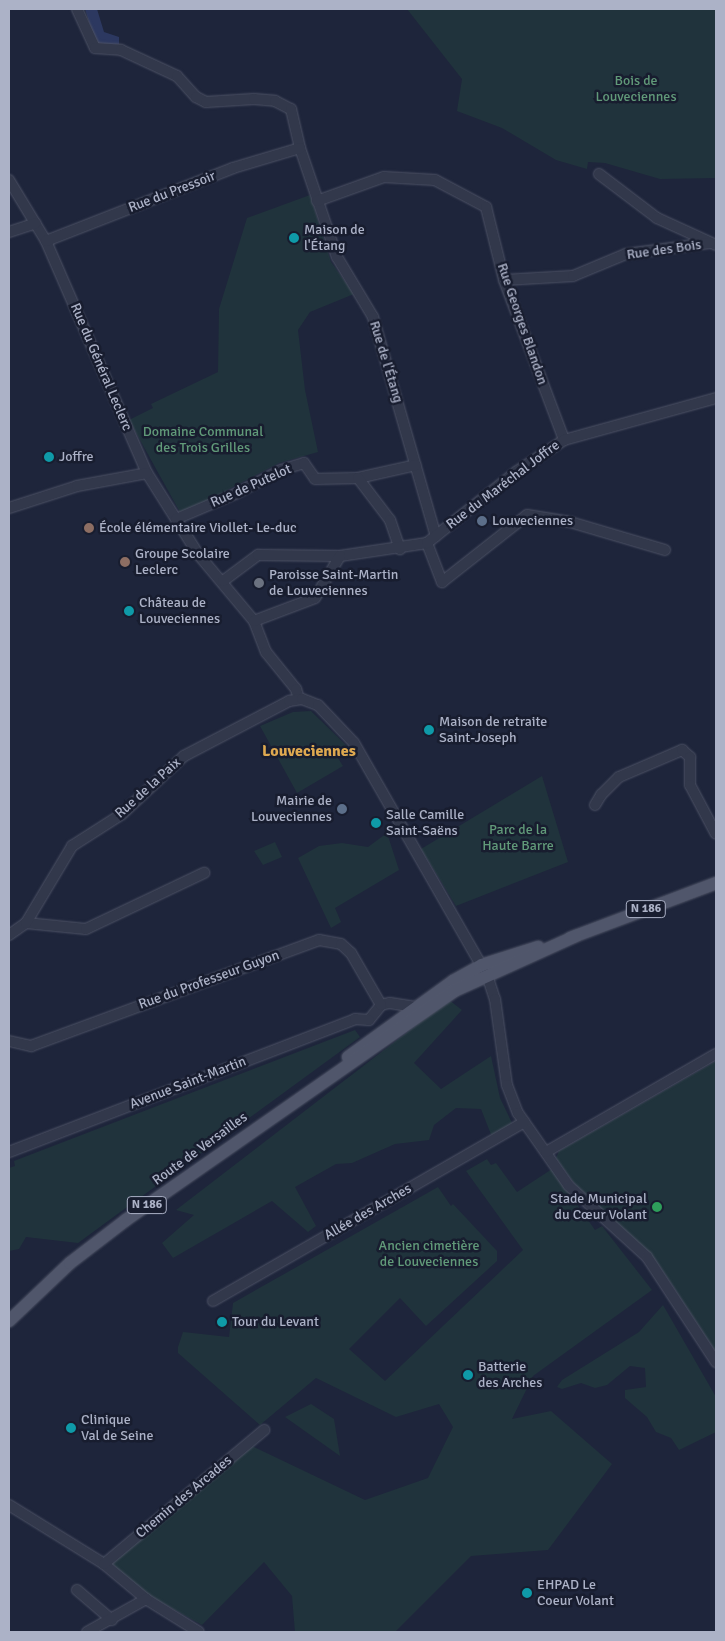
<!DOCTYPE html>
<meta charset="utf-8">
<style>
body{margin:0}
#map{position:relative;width:725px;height:1641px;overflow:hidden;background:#1e253b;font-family:Signika,sans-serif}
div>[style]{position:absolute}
.green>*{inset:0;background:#20333c}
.water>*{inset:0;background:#2c3860}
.roads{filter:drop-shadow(0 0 1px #4d5265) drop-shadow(0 0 1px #4d5265)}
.minor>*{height:10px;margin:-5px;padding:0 5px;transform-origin:5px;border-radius:5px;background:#32384b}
.major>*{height:12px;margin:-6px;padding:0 6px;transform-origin:6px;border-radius:6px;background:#50566b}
.dots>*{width:14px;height:14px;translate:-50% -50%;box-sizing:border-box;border:2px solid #181d2f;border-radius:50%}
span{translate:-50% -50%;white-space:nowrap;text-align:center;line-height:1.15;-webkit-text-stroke:5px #181d2f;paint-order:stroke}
.shield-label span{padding:1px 4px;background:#181d2f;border:1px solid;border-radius:4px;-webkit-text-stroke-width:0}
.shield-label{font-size:12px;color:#acb2c7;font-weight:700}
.park-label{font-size:14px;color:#619a79}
.street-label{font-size:14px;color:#acb2c7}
.poi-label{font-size:14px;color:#acb2c7}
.left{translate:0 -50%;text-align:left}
.right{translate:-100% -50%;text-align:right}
.quarter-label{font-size:16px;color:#dfa950;font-weight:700}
.frame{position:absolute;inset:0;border:10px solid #acb2c7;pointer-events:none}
</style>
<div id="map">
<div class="green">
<div style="clip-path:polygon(407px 9px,716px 9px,716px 178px,660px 179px,605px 163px,588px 162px,587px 169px,556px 160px,502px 128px,457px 111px,462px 79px)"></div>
<div style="clip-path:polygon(310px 195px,331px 262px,354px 294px,310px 312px,298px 330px,305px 390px,318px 452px,279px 463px,181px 514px,129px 420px,153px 408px,151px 404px,218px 372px,219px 309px,247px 218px)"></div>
<div style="clip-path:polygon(311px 711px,352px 751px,338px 758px,343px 766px,297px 793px,260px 726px,293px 712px)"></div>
<div style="clip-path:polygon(542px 776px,568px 862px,456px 906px,421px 849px)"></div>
<div style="clip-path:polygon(387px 833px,399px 870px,335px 908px,341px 922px,331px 928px,298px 858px,319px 846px,342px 843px,368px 847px)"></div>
<div style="clip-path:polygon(275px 842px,282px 857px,263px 865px,254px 851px)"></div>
<div style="clip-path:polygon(449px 1000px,462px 1010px,414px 1063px,441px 1089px,491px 1056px,500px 1098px,512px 1123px,492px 1137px,481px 1109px,456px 1108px,434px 1125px,429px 1140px,395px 1144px,352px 1163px,336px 1164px,295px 1187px,316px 1226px,308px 1232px,272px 1201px,173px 1258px,162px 1243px,194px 1215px,176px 1210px)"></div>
<div style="clip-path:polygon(355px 1030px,360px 1037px,78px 1243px,26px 1237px,19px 1249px,9px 1251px,9px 1168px,15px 1166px,14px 1161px)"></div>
<div style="clip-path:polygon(716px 1061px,716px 1352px,659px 1265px,576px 1186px,556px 1158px,559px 1151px)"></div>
<div style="clip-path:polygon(487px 1159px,491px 1165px,496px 1163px,517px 1192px,552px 1169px,595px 1230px,602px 1226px,652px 1290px,533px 1376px,512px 1419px,551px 1411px,612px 1464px,548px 1550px,471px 1556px,395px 1632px,295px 1632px,292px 1596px,264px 1562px,202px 1625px,148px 1595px,110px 1563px,252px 1446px,365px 1500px,428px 1478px,453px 1427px,439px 1404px,396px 1417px,316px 1378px,260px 1425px,178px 1353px,178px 1347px,183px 1332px,229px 1337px,233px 1303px,438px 1187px,451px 1206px,453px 1204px,497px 1251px,497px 1261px,426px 1326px,400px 1298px,349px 1349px,385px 1381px,523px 1250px,466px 1171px)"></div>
<div style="clip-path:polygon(663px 1305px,716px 1397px,716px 1432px,679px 1450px,671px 1438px,656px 1432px,647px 1417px,625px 1398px,625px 1390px,646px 1387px,645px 1368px,630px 1366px,607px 1385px,595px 1388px,581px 1383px,562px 1389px,557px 1387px,562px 1380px,639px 1332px)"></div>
<div style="clip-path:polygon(311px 1404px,334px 1419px,340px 1456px,285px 1417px)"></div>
</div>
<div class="water">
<div style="clip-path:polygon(85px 9px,97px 9px,104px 32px,119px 37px,119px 44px,102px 46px,95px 41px)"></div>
</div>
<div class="roads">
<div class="minor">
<div style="left:77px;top:9px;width:43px;rotate:65.2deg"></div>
<div style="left:95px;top:48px;width:26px;rotate:4deg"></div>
<div style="left:121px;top:50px;width:62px;rotate:24.9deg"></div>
<div style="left:177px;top:76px;width:28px;rotate:48deg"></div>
<div style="left:196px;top:97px;width:11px;rotate:27deg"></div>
<div style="left:206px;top:102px;width:48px;rotate:-3.6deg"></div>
<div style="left:254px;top:99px;width:21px;rotate:5deg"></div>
<div style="left:275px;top:101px;width:18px;rotate:27deg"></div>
<div style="left:291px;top:109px;width:40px;rotate:77deg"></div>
<div style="left:300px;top:148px;width:115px;rotate:71.3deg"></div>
<div style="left:337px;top:257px;width:70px;rotate:59deg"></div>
<div style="left:373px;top:317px;width:228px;rotate:74deg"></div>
<div style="left:599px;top:174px;width:73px;rotate:37.2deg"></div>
<div style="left:657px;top:218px;width:65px;rotate:24.6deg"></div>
<div style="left:9px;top:180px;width:71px;rotate:58.8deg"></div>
<div style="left:46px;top:241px;width:253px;rotate:66.5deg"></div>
<div style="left:147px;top:473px;width:96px;rotate:57.8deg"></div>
<div style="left:198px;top:554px;width:87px;rotate:50.1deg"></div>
<div style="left:254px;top:621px;width:33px;rotate:69deg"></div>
<div style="left:266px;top:652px;width:48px;rotate:51deg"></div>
<div style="left:296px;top:689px;width:10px;rotate:73deg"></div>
<div style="left:317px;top:201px;width:71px;rotate:-19.7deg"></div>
<div style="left:384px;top:177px;width:51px;rotate:3.4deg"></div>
<div style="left:435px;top:180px;width:58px;rotate:27.9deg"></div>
<div style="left:486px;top:207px;width:75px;rotate:76.1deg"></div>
<div style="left:504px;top:280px;width:171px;rotate:69.4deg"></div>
<div style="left:9px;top:232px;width:28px;rotate:-18deg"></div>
<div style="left:46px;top:241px;width:201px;rotate:-21.3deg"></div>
<div style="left:233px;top:168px;width:70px;rotate:-16.6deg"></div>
<div style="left:504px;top:280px;width:69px;rotate:-3.3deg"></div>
<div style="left:573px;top:276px;width:57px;rotate:-22.5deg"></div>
<div style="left:626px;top:254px;width:84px;rotate:-7.5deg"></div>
<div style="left:358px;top:478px;width:59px;rotate:-12.6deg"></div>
<div style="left:9px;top:508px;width:71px;rotate:-17.9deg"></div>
<div style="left:77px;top:486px;width:71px;rotate:-10.5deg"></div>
<div style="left:176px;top:519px;width:64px;rotate:-23deg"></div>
<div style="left:235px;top:494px;width:52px;rotate:-27.6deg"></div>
<div style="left:281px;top:470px;width:24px;rotate:-17deg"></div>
<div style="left:304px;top:463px;width:19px;rotate:55deg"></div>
<div style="left:315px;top:479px;width:43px;rotate:-1.3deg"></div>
<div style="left:358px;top:478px;width:53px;rotate:52.7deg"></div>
<div style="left:390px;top:520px;width:31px;rotate:71deg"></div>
<div style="left:427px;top:543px;width:42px;rotate:69deg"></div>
<div style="left:442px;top:582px;width:108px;rotate:-38.2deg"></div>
<div style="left:527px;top:515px;width:44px;rotate:9.2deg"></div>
<div style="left:570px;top:522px;width:99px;rotate:16.4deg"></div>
<div style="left:223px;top:581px;width:44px;rotate:-36.6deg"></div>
<div style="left:258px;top:555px;width:82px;rotate:0.7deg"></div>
<div style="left:340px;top:556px;width:88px;rotate:-8.5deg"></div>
<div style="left:427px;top:543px;width:114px;rotate:-38.6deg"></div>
<div style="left:516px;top:472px;width:58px;rotate:-33.7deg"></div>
<div style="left:564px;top:440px;width:158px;rotate:-15.4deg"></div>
<div style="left:254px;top:621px;width:65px;rotate:-20.7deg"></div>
<div style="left:315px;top:598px;width:49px;rotate:-59.2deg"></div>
<div style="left:595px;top:805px;width:12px;rotate:-59deg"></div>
<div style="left:601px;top:795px;width:25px;rotate:-45deg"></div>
<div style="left:619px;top:777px;width:69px;rotate:-23.2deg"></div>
<div style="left:682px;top:750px;width:11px;rotate:41deg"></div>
<div style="left:690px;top:757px;width:28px;rotate:90deg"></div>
<div style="left:690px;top:785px;width:55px;rotate:62deg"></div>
<div style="left:26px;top:923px;width:60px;rotate:5.7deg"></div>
<div style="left:86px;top:929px;width:131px;rotate:-25.4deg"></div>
<div style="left:9px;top:935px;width:21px;rotate:-35deg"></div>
<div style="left:26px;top:923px;width:90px;rotate:-59.1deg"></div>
<div style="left:72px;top:846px;width:59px;rotate:-32.6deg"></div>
<div style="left:122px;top:814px;width:85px;rotate:-43.1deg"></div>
<div style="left:184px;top:756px;width:119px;rotate:-27.6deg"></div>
<div style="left:289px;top:701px;width:13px;rotate:-9deg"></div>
<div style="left:302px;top:699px;width:17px;rotate:21deg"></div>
<div style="left:318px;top:705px;width:52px;rotate:46.5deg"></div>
<div style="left:354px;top:743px;width:267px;rotate:60.2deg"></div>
<div style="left:487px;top:975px;width:25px;rotate:72deg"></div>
<div style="left:495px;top:999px;width:87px;rotate:82.1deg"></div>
<div style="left:507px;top:1085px;width:30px;rotate:69deg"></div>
<div style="left:518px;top:1113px;width:89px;rotate:55.1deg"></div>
<div style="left:569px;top:1186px;width:105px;rotate:42.3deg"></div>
<div style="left:647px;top:1257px;width:126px;rotate:56.7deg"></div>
<div style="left:369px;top:1020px;width:19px;rotate:-51deg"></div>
<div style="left:381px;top:1005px;width:9px;rotate:-13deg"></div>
<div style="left:390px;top:1003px;width:24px;rotate:9deg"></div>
<div style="left:9px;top:1041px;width:23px;rotate:13deg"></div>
<div style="left:31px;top:1046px;width:307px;rotate:-20.2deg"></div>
<div style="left:319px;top:940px;width:22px;rotate:10deg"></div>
<div style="left:341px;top:944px;width:13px;rotate:42deg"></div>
<div style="left:351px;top:953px;width:60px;rotate:60deg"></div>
<div style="left:9px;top:1152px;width:371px;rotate:-21deg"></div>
<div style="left:355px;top:1019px;width:14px;rotate:4deg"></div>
<div style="left:546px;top:1152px;width:196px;rotate:-30deg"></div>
<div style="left:213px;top:1301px;width:359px;rotate:-29.9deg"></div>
<div style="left:9px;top:1505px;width:112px;rotate:31.8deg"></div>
<div style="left:104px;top:1564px;width:55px;rotate:39.8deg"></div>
<div style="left:146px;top:1599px;width:62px;rotate:31.9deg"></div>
<div style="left:104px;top:1564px;width:209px;rotate:-39.9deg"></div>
<div style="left:77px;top:1590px;width:46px;rotate:40.6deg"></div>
<div style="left:87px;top:1632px;width:68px;rotate:-29.2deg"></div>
</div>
<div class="major">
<div style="left:570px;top:938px;width:156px;rotate:-20.6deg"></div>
<div style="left:348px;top:1057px;width:130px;rotate:-35.9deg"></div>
<div style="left:453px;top:981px;width:33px;rotate:-29deg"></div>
<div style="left:482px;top:965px;width:59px;rotate:-17.8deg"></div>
<div style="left:9px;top:1321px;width:84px;rotate:-43.6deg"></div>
<div style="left:70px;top:1263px;width:71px;rotate:-37.5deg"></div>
<div style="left:126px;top:1220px;width:400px;rotate:-34.9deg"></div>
<div style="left:454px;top:991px;width:134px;rotate:-24.3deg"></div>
</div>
</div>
<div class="dots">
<div style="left:294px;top:238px;background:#0f9aa8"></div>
<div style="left:49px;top:457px;background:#0f9aa8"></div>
<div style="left:482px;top:521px;background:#5c6f8a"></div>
<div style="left:89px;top:528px;background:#8d6e63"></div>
<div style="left:125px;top:562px;background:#8d6e63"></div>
<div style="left:259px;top:583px;background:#6b7280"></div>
<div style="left:129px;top:611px;background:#0f9aa8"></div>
<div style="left:429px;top:730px;background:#0f9aa8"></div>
<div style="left:342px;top:809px;background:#5c6f8a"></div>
<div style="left:376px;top:823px;background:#0f9aa8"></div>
<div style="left:657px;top:1207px;background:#2e9e5b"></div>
<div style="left:222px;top:1322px;background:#0f9aa8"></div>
<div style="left:468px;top:1375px;background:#0f9aa8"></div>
<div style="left:71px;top:1428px;background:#0f9aa8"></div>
<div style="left:527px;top:1593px;background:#0f9aa8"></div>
</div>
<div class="shield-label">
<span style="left:646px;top:909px">N 186</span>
<span style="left:147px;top:1205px">N 186</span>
</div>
<div class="park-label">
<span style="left:636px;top:89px">Bois de<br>Louveciennes</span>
<span style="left:203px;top:440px">Domaine Communal<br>des Trois Grilles</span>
<span style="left:518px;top:838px">Parc de la<br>Haute Barre</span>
<span style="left:429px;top:1254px">Ancien cimetière<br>de Louveciennes</span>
</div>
<div class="street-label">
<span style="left:172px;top:192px;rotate:-21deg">Rue du Pressoir</span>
<span style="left:664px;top:250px;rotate:-8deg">Rue des Bois</span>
<span style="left:522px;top:324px;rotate:71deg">Rue Georges Blandon</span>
<span style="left:386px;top:362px;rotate:73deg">Rue de l'Étang</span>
<span style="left:101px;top:367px;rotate:67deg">Rue du Général Leclerc</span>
<span style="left:503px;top:485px;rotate:-37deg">Rue du Maréchal Joffre</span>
<span style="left:251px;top:486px;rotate:-24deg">Rue de Putelot</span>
<span style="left:148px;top:788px;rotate:-42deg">Rue de la Paix</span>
<span style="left:209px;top:980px;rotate:-20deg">Rue du Professeur Guyon</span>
<span style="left:188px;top:1083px;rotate:-21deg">Avenue Saint-Martin</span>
<span style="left:200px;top:1149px;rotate:-36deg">Route de Versailles</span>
<span style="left:368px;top:1212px;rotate:-30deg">Allée des Arches</span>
<span style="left:184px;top:1497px;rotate:-40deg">Chemin des Arcades</span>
</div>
<div class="poi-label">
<span class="left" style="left:304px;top:238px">Maison de<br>l'Étang</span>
<span class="left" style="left:59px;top:457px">Joffre</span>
<span class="left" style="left:492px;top:521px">Louveciennes</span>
<span class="left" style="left:99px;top:528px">École élémentaire Viollet- Le-duc</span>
<span class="left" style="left:135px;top:562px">Groupe Scolaire<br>Leclerc</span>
<span class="left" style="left:269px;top:583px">Paroisse Saint-Martin<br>de Louveciennes</span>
<span class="left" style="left:139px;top:611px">Château de<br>Louveciennes</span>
<span class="left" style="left:439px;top:730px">Maison de retraite<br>Saint-Joseph</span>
<span class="right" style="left:332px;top:809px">Mairie de<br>Louveciennes</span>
<span class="left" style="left:386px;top:823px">Salle Camille<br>Saint-Saëns</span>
<span class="right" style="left:647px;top:1207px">Stade Municipal<br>du Cœur Volant</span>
<span class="left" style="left:232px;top:1322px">Tour du Levant</span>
<span class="left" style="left:478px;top:1375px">Batterie<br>des Arches</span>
<span class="left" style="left:81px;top:1428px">Clinique<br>Val de Seine</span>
<span class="left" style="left:537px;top:1593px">EHPAD Le<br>Coeur Volant</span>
</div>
<div class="quarter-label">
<span style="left:309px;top:751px">Louveciennes</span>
</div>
<div class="frame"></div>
</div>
